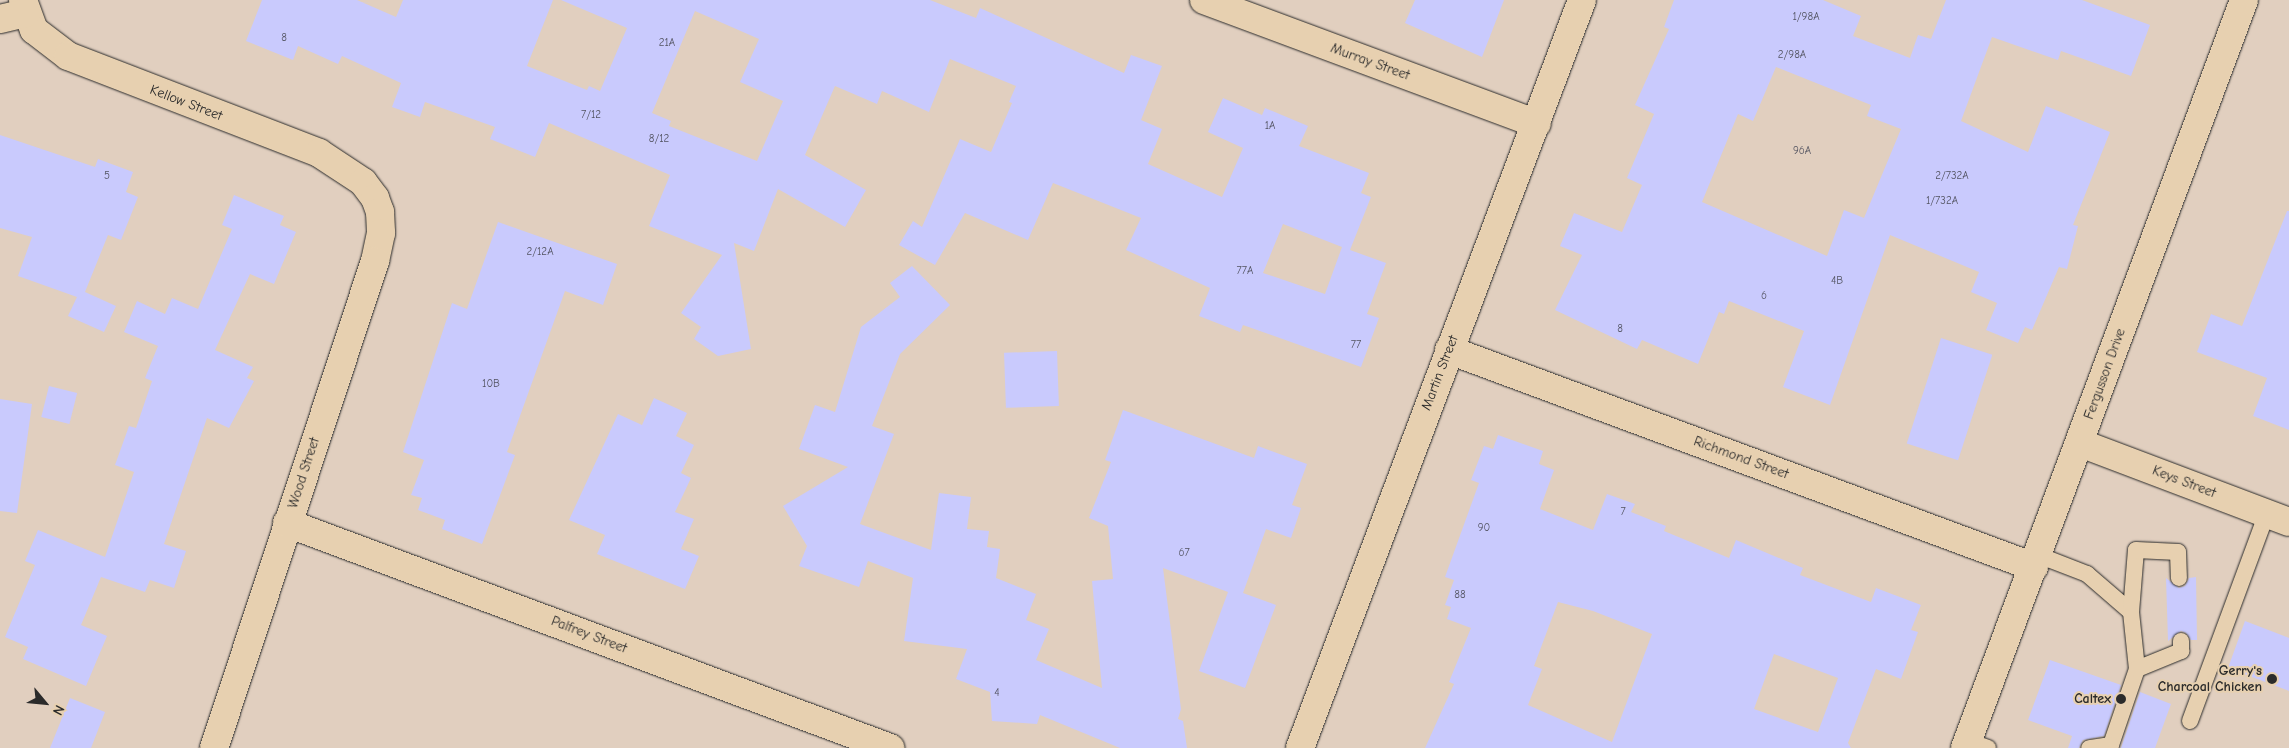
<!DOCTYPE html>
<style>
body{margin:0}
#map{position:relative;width:2289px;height:748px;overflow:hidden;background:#e1cfbf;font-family:"Comic Neue",sans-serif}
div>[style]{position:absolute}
.building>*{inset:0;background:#c9cafd;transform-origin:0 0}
.roads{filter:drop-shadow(0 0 1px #2b2b2b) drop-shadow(0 0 1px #2b2b2b)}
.service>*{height:16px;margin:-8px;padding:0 8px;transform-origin:8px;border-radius:8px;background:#e7d0b0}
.minor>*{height:28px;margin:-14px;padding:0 14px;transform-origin:14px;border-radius:14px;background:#e7d0b0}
.secondary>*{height:28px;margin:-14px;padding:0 14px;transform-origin:14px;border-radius:14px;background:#e7d0b0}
.dots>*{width:14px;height:14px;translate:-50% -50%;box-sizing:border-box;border:2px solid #e7d0b0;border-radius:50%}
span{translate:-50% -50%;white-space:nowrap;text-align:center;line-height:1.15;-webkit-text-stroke:4px #e7d0b0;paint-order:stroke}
.number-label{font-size:11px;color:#525360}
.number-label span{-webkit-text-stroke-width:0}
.street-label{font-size:14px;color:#2b2b2b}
.poi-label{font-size:14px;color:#2b2b2b;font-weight:700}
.right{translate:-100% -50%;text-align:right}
.north{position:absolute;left:20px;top:678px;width:50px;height:50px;-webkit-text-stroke:4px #e7d0b0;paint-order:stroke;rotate:118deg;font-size:14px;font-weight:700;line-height:20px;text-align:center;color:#2b2b2b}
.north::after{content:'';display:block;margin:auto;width:18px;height:22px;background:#2b2b2b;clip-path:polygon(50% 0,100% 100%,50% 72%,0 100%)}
</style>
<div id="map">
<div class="building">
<div style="clip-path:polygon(evenodd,262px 0,357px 0,396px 17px,403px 0,553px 0,527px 66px,587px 90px,589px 86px,600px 91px,627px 28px,561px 0,930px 0,976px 18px,980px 8px,1124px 73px,1131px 55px,1162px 66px,1141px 120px,1162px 129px,1148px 164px,1222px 197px,1243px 148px,1208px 132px,1223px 98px,1262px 115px,1265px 108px,1308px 126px,1299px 146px,1369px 173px,1361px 193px,1371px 197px,1350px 250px,1386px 263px,1367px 314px,1379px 318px,1361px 367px,1243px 325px,1240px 332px,1199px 316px,1210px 288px,1126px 250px,1141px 218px,1053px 183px,1028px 240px,965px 213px,935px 265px,899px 245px,913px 221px,922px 227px,960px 139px,991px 152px,1012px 103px,1009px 102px,1016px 86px,950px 59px,929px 112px,882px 91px,877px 104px,835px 86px,805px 155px,866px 190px,845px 227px,778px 189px,754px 251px,734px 243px,751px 349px,718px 356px,694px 339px,701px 327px,681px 313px,722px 255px,649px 226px,670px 175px,549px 123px,535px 157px,490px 139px,495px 127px,425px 102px,420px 117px,392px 107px,401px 83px,342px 56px,338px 64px,298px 46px,293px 60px,246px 41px,262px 0,695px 11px,759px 39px,740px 82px,783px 101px,757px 161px,669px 126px,671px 121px,652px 113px,695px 11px,262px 0,1283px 224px,1342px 247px,1325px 294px,1263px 273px,1283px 224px)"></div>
<div style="clip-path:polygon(1415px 0,1504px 0,1482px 57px,1405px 23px)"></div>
<div style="clip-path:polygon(evenodd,1674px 0,1823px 0,1861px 16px,1853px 36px,1910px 58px,1918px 35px,1931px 39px,1946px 0,2082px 0,2150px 25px,2131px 76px,2061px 51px,2058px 60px,1992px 37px,1961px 121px,2028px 152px,2046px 106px,2110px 132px,2073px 225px,2078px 226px,2067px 269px,2059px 267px,2032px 330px,2025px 327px,2018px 343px,1986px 330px,1997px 303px,1971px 292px,1979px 272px,1890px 235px,1830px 405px,1783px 387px,1804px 331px,1729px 301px,1724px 314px,1719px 312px,1698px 364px,1642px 340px,1637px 349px,1555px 310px,1582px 255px,1560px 246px,1574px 213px,1622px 232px,1642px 185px,1627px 178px,1654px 114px,1635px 105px,1669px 29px,1664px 27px,1674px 0,1776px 67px,1871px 105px,1867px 116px,1901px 129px,1864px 218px,1844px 210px,1827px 256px,1702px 202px,1738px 114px,1753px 121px,1776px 67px)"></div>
<div style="clip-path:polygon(0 135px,95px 167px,98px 159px,133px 172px,126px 192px,138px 197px,121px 240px,108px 235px,85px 292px,116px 306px,104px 332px,68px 316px,77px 297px,18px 276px,32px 237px,0 228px)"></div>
<div style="clip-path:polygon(234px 195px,284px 216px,280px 225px,296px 232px,274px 284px,250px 274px,215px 350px,253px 367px,247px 378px,254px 381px,229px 428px,207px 418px,164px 544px,186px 551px,174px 588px,150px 580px,145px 592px,101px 577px,81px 625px,107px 636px,86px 686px,23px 659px,28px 647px,5px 637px,35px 565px,25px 561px,38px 530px,105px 557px,134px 472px,115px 465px,129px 426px,136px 428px,152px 381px,145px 378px,158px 346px,124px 332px,137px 301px,165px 314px,172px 298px,198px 309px,232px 229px,222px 225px)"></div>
<div style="clip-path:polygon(2287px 211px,2289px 211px,2289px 430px,2253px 416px,2267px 378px,2197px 352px,2211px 314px,2242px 326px)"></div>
<div style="clip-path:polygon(498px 222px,617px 264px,603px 305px,565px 291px,507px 452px,515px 455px,482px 544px,442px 529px,445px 520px,418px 510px,422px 498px,411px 495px,424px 460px,403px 452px,452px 303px,467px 309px)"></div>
<div style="clip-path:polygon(912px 266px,950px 305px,900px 354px,872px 426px,894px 434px,860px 524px,931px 550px,939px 493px,971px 497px,967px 529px,989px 531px,987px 547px,1000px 549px,996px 578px,1036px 594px,1026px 620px,1049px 629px,1036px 660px,1102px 688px,1092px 581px,1113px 579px,1108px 526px,1089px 518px,1111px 462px,1105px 460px,1123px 410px,1254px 458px,1258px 446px,1307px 464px,1292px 505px,1301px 508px,1291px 538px,1266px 529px,1243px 593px,1276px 605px,1245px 688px,1199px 671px,1228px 592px,1163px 568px,1181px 709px,1178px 719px,1183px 721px,1187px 748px,1120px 748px,1040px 715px,1037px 724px,992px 721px,990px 692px,956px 679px,967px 649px,904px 641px,913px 578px,868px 561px,859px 587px,799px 566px,807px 546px,783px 506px,848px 467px,799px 449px,815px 405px,835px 412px,861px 327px,900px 297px,890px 283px)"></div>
<div style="left:1941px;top:338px;width:54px;height:111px;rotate:18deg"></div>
<div style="left:1057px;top:351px;width:55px;height:53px;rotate:88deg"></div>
<div style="left:49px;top:386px;width:29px;height:32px;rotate:14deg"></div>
<div style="clip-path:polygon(654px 398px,687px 413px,676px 436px,694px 445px,681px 473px,691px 478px,675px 512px,694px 519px,681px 549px,699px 556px,685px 589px,597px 554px,605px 535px,569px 520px,618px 414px,642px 425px)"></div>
<div style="clip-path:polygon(0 399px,32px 404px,17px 513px,0 511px)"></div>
<div style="clip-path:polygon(evenodd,1498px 435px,1543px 451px,1539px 464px,1554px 470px,1540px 509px,1593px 530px,1607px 494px,1635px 504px,1631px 512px,1666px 526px,1664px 531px,1729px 558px,1736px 540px,1803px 568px,1800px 575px,1871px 602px,1876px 588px,1921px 605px,1911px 630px,1918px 632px,1901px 679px,1876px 669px,1848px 743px,1851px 748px,1425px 748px,1454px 684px,1449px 682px,1471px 628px,1447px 619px,1451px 607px,1445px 605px,1454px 580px,1445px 577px,1479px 483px,1471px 480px,1484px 446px,1493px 449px,1498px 435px,1558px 602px,1593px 611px,1652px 634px,1612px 742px,1528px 705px,1542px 669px,1534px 666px,1558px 602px,1498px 435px,1774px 654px,1838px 678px,1818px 732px,1754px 709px,1774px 654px)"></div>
<div style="clip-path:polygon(2196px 577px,2197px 640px,2191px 640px,2186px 633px,2181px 631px,2168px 641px,2166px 578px,2179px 588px,2185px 586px,2189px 578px)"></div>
<div style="clip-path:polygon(2245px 621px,2289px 638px,2289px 691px,2228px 668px)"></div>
<div style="clip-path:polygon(2050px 660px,2121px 685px,2104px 736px,2083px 740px,2079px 748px,2068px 748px,2072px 736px,2028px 720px)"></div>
<div style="clip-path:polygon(2140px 692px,2171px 704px,2155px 748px,2121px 748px)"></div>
<div style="clip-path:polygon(70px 698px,105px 712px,91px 748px,50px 748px)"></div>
</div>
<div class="roads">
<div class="service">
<div style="left:2038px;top:555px;width:53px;rotate:21.2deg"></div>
<div style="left:2087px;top:574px;width:58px;rotate:40.8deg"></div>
<div style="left:2131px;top:612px;width:57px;rotate:84deg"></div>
<div style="left:2137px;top:669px;width:80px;rotate:108.9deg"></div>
<div style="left:2111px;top:745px;width:22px;rotate:172deg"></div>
<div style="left:2131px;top:612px;width:62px;rotate:-85.4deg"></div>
<div style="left:2136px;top:550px;width:42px;rotate:2.7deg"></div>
<div style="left:2178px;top:552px;width:26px;rotate:88deg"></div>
<div style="left:2137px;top:669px;width:48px;rotate:-22.2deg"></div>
<div style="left:2181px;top:651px;width:10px;rotate:-90deg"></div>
<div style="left:2190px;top:721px;width:222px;rotate:-69.7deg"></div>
<div style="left:1968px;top:741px;width:21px;rotate:19deg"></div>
</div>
<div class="minor">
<div style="left:23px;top:0;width:32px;rotate:70deg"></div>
<div style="left:34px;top:30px;width:43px;rotate:37.4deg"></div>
<div style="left:68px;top:56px;width:269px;rotate:21.1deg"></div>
<div style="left:319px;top:153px;width:53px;rotate:33.4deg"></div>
<div style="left:363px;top:182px;width:20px;rotate:53deg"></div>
<div style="left:375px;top:198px;width:15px;rotate:70deg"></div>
<div style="left:380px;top:212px;width:21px;rotate:87deg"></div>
<div style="left:381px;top:233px;width:29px;rotate:102deg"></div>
<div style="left:375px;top:261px;width:513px;rotate:108.29deg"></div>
<div style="left:1204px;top:0;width:355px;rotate:20.4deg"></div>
<div style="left:0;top:19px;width:27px;rotate:-13deg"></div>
<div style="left:1449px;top:350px;width:624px;rotate:20.35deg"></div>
<div style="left:2080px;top:443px;width:223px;rotate:20.7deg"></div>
<div style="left:287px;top:523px;width:644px;rotate:20.46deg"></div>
<div style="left:1300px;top:748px;width:799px;rotate:-69.34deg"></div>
</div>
<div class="secondary">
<div style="left:1965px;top:748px;width:798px;rotate:-69.54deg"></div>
</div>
</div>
<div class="dots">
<div style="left:2272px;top:679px;background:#2b2b2b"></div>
<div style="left:2121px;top:699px;background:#2b2b2b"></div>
</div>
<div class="number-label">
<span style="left:1806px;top:17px">1/98A</span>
<span style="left:284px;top:38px">8</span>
<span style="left:667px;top:43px">21A</span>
<span style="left:1792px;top:55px">2/98A</span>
<span style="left:591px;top:115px">7/12</span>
<span style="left:1270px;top:126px">1A</span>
<span style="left:659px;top:139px">8/12</span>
<span style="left:1802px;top:151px">96A</span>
<span style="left:107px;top:176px">5</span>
<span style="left:1952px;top:176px">2/732A</span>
<span style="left:1942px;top:201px">1/732A</span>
<span style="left:540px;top:252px">2/12A</span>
<span style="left:1245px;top:271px">77A</span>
<span style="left:1837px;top:281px">4B</span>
<span style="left:1764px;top:296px">6</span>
<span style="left:1620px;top:329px">8</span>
<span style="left:1356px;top:345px">77</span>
<span style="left:491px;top:384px">10B</span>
<span style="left:1623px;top:512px">7</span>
<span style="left:1484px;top:528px">90</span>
<span style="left:1184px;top:553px">67</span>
<span style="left:1460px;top:595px">88</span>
<span style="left:997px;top:693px">4</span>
</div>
<div class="street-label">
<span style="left:1370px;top:62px;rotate:20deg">Murray Street</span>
<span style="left:186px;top:103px;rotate:21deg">Kellow Street</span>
<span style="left:1440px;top:373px;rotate:-69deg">Martin Street</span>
<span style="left:2105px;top:374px;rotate:-70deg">Fergusson Drive</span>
<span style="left:1741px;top:458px;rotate:20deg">Richmond Street</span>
<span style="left:304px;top:473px;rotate:-72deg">Wood Street</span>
<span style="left:2184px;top:482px;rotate:21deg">Keys Street</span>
<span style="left:589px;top:635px;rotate:21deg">Palfrey Street</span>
</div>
<div class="poi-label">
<span class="right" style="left:2262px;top:679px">Gerry's<br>Charcoal Chicken</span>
<span class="right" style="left:2111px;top:699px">Caltex</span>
</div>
<div class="north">N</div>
</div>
